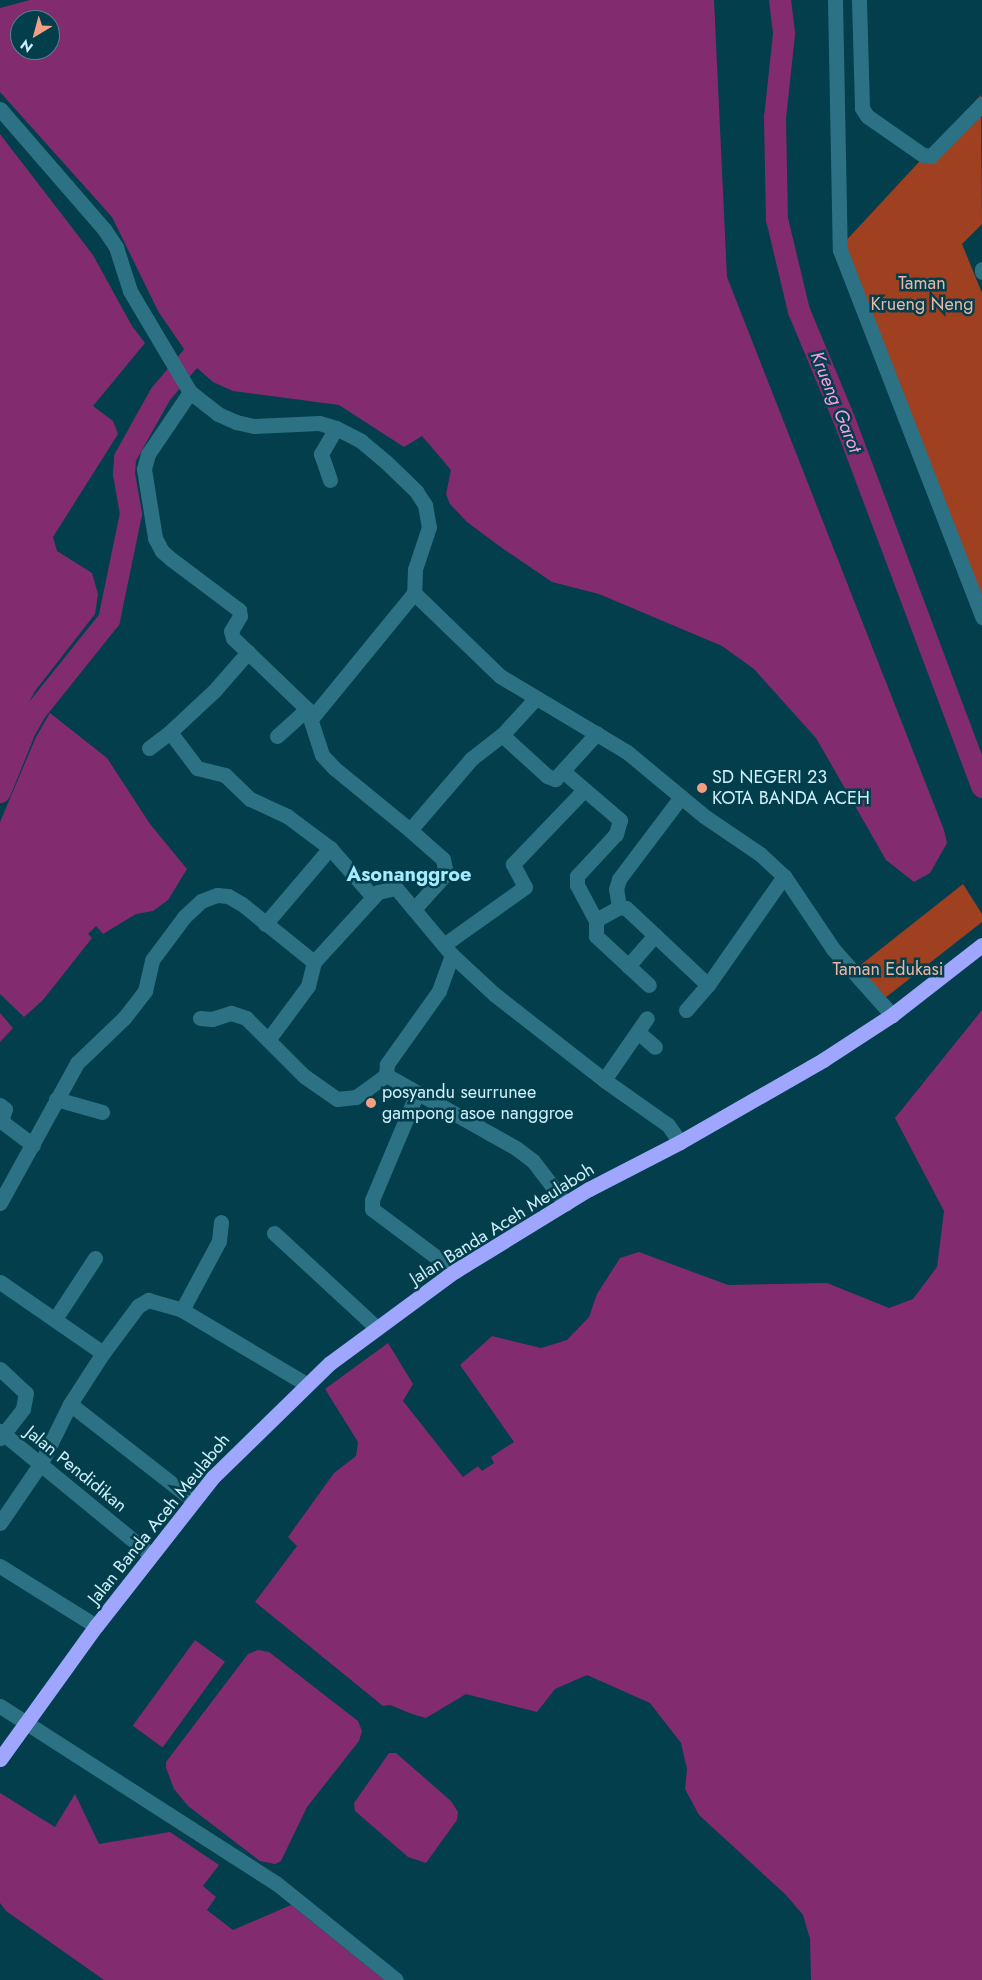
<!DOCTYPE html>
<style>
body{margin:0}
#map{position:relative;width:982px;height:1980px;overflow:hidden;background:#023e4b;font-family:Jost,sans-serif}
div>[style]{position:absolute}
.green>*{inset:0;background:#9f4020}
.water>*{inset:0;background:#832b6f;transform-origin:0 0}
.river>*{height:22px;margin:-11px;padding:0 11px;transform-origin:11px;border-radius:11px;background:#832b6f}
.minor>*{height:15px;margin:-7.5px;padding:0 7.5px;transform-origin:7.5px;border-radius:7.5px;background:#2c7284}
.highway>*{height:15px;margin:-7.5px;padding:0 7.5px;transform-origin:7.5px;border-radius:7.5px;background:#9ea7fd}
.dots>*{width:14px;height:14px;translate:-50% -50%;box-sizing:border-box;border:2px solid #023e4b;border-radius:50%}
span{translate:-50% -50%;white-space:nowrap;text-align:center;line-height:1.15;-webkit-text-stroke:5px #023e4b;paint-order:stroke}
.park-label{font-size:18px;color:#edb5a4}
.poi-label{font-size:18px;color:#ceeff9}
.left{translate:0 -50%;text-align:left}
.street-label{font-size:18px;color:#ceeff9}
.water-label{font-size:19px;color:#fc9de1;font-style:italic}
.quarter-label{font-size:20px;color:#a5eaff;font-weight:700}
.north{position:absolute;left:10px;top:10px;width:50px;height:50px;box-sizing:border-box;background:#023e4b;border:1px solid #548591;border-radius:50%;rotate:217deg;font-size:14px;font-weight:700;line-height:20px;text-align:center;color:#ceeff9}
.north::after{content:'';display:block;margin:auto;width:18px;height:22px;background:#f39f84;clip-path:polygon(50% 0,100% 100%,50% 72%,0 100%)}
</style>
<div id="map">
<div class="green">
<div style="clip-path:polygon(981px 95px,982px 224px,962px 244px,982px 293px,982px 600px,842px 245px)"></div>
<div style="clip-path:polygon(963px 884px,982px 914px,982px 922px,885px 998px,858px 967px)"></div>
</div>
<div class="water">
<div style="clip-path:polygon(evenodd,30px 0,714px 0,727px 277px,944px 830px,947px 843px,930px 873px,914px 882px,886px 860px,816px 738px,754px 669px,722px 646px,599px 594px,552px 582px,502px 548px,467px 522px,450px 504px,446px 494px,451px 470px,422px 436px,404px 447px,339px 405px,233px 391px,213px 382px,197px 368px,158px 311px,112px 217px,0 92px,0 8px,30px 0,20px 20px,50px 20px,50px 50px,20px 50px,20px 20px)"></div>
<div style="clip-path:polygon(0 134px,93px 255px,132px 326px,145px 343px,93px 406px,113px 421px,118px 434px,53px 537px,57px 551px,92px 573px,98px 594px,95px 614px,35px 691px,16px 726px,0 773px)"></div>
<div style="clip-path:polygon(50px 713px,107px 758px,150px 824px,187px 869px,168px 900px,153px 911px,136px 914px,103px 934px,96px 926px,88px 934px,92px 938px,43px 1000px,24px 1017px,0 994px,0 822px,36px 737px)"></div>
<div style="clip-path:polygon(982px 1010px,982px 1980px,811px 1980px,810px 1939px,803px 1915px,786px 1895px,699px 1815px,685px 1789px,687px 1769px,681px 1743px,650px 1703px,587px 1675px,555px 1689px,537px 1712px,466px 1694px,426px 1718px,412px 1714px,390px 1705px,383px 1706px,255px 1602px,297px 1546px,288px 1537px,334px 1473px,356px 1456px,358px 1442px,325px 1389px,388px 1343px,413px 1384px,403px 1401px,463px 1477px,478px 1466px,482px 1471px,494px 1463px,491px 1457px,514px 1442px,460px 1365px,492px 1336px,541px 1348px,567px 1340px,589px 1317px,597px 1294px,620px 1258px,639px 1252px,728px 1285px,827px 1283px,889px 1308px,913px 1299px,937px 1267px,944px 1211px,895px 1118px)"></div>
<div style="clip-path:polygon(0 1013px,13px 1028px,0 1042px)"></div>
<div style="left:195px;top:1640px;width:37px;height:106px;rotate:36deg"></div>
<div style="clip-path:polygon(258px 1650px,269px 1652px,358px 1721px,362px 1731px,359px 1741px,307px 1807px,281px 1861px,275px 1864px,260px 1861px,188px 1806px,174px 1789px,166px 1768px,166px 1762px,248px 1654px)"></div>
<div style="clip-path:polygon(389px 1753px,396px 1753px,451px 1801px,458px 1812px,457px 1820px,426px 1863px,408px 1857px,355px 1811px,354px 1803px)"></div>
<div style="clip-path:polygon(0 1793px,55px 1827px,75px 1794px,99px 1844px,170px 1832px,219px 1865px,203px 1886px,216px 1897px,207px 1910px,233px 1930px,291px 1905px,384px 1980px,104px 1980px,6px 1911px,0 1903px)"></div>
</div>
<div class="river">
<div style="left:780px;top:0;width:34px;rotate:83deg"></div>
<div style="left:784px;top:34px;width:84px;rotate:96.1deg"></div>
<div style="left:775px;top:118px;width:101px;rotate:88.9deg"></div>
<div style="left:777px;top:219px;width:95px;rotate:76.6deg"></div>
<div style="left:799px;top:311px;width:117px;rotate:67.4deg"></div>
<div style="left:844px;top:419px;width:393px;rotate:69.4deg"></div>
<div style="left:0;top:792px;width:67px;rotate:-68deg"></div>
<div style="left:25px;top:730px;width:22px;rotate:-60deg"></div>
<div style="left:36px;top:711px;width:117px;rotate:-51.3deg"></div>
<div style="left:109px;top:620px;width:108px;rotate:-78.3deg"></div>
<div style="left:131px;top:514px;width:41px;rotate:-99.9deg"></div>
<div style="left:124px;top:474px;width:16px;rotate:-86deg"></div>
<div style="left:125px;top:458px;width:72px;rotate:-60.9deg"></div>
<div style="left:160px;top:395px;width:48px;rotate:-50deg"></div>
</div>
<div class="minor">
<div style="left:835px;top:0;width:250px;rotate:88.9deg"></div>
<div style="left:840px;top:250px;width:394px;rotate:68.8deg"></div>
<div style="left:859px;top:0;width:108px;rotate:88.4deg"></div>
<div style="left:862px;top:108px;width:9px;rotate:58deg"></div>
<div style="left:867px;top:116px;width:68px;rotate:34.9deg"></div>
<div style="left:923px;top:155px;width:8px;rotate:7deg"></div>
<div style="left:931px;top:156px;width:73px;rotate:-45.6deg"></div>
<div style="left:0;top:109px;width:159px;rotate:49.1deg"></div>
<div style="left:104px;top:229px;width:22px;rotate:56deg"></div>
<div style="left:116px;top:247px;width:46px;rotate:72.3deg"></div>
<div style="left:130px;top:291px;width:117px;rotate:59.3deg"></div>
<div style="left:190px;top:392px;width:36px;rotate:38deg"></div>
<div style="left:218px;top:414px;width:20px;rotate:24deg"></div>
<div style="left:236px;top:422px;width:18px;rotate:13deg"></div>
<div style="left:254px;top:426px;width:65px;rotate:-2.6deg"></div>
<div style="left:319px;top:423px;width:18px;rotate:16deg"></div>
<div style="left:336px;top:428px;width:28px;rotate:27deg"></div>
<div style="left:361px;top:441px;width:33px;rotate:40deg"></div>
<div style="left:386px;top:462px;width:42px;rotate:44deg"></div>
<div style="left:416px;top:491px;width:17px;rotate:57deg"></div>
<div style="left:425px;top:505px;width:22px;rotate:80deg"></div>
<div style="left:429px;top:527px;width:44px;rotate:108.4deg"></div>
<div style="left:415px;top:569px;width:24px;rotate:92deg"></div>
<div style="left:414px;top:593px;width:120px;rotate:44deg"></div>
<div style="left:500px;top:676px;width:148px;rotate:30.9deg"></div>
<div style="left:627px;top:752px;width:100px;rotate:39.7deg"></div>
<div style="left:704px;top:816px;width:68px;rotate:34.2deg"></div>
<div style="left:760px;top:854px;width:33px;rotate:43deg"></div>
<div style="left:784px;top:876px;width:88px;rotate:56.1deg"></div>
<div style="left:833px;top:949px;width:89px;rotate:48.2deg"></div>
<div style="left:982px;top:269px;width:3px;rotate:90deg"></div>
<div style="left:190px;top:392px;width:75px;rotate:124.1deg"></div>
<div style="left:148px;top:454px;width:16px;rotate:105deg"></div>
<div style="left:144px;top:469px;width:70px;rotate:80.9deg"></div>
<div style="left:155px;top:538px;width:15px;rotate:62deg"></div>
<div style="left:162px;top:551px;width:12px;rotate:42deg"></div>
<div style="left:171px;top:559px;width:85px;rotate:36.9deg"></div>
<div style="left:239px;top:610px;width:6px;rotate:81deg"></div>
<div style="left:240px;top:616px;width:17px;rotate:121deg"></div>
<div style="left:231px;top:631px;width:7px;rotate:74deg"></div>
<div style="left:233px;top:638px;width:103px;rotate:43.8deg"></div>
<div style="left:307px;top:709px;width:48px;rotate:71.9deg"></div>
<div style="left:322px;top:755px;width:18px;rotate:47deg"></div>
<div style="left:334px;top:768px;width:98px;rotate:39.2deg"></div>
<div style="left:410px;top:830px;width:94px;rotate:-49.3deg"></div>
<div style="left:471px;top:759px;width:39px;rotate:-38deg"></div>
<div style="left:502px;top:735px;width:50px;rotate:-47.4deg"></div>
<div style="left:330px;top:480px;width:28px;rotate:-109deg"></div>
<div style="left:321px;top:454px;width:30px;rotate:-60deg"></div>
<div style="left:311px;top:719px;width:163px;rotate:-50.7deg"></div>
<div style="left:170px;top:732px;width:60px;rotate:-43deg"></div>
<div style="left:214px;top:691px;width:52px;rotate:-48.9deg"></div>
<div style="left:502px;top:735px;width:61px;rotate:42.3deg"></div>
<div style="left:547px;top:776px;width:9px;rotate:21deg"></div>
<div style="left:555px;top:779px;width:62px;rotate:-47.6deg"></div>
<div style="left:277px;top:736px;width:40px;rotate:-42deg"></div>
<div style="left:149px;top:748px;width:26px;rotate:-37deg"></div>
<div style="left:170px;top:732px;width:45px;rotate:53.1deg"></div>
<div style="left:197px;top:768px;width:29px;rotate:14deg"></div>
<div style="left:225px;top:775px;width:35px;rotate:44deg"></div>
<div style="left:250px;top:799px;width:41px;rotate:24.7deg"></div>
<div style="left:287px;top:816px;width:54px;rotate:36.7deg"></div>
<div style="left:330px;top:848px;width:100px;rotate:130.5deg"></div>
<div style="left:564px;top:772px;width:74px;rotate:40.6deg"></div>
<div style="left:620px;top:820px;width:15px;rotate:106deg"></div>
<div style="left:616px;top:834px;width:57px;rotate:132.9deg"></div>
<div style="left:577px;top:876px;width:9px;rotate:90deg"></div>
<div style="left:577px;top:885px;width:40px;rotate:62deg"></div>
<div style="left:596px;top:920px;width:16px;rotate:90deg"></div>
<div style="left:596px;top:936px;width:72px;rotate:42.8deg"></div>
<div style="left:410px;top:830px;width:44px;rotate:41.3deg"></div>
<div style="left:443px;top:859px;width:10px;rotate:79deg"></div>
<div style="left:445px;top:869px;width:9px;rotate:108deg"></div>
<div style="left:442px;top:878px;width:42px;rotate:132.1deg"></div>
<div style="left:330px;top:848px;width:65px;rotate:48.7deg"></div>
<div style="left:619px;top:907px;width:18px;rotate:-99deg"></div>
<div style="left:616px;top:889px;width:10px;rotate:-73deg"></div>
<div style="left:619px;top:879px;width:103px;rotate:-52.9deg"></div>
<div style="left:596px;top:920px;width:26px;rotate:-29deg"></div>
<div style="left:619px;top:907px;width:7px;rotate:8deg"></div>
<div style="left:626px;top:908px;width:112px;rotate:43.2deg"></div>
<div style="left:445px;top:944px;width:98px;rotate:-35.5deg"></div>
<div style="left:525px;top:887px;width:26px;rotate:-118deg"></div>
<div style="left:513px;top:864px;width:103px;rotate:-46.2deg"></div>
<div style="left:452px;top:955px;width:38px;rotate:110deg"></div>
<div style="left:439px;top:991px;width:90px;rotate:125.5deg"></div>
<div style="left:387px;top:1064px;width:11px;rotate:95deg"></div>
<div style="left:386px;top:1075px;width:149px;rotate:29.3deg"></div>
<div style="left:516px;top:1148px;width:21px;rotate:37deg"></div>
<div style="left:533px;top:1161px;width:54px;rotate:52.5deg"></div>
<div style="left:628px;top:966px;width:41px;rotate:-48.9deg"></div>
<div style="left:686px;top:1010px;width:33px;rotate:-49deg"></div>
<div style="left:708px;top:985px;width:133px;rotate:-55.1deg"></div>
<div style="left:200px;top:1018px;width:12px;rotate:5deg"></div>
<div style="left:212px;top:1019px;width:20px;rotate:-18deg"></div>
<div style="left:231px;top:1013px;width:16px;rotate:18deg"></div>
<div style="left:246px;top:1018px;width:82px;rotate:45deg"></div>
<div style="left:304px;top:1076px;width:40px;rotate:34.9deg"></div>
<div style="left:337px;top:1099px;width:19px;rotate:-6deg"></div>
<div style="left:356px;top:1097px;width:37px;rotate:-36deg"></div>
<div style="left:639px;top:1033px;width:21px;rotate:41deg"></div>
<div style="left:268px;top:1040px;width:67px;rotate:-53.5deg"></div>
<div style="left:308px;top:986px;width:25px;rotate:-76deg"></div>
<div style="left:604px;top:1080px;width:75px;rotate:-55.3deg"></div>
<div style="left:417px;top:1093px;width:116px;rotate:112.8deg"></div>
<div style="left:372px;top:1200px;width:9px;rotate:90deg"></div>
<div style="left:372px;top:1209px;width:104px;rotate:36.8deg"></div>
<div style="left:56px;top:1099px;width:48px;rotate:15.8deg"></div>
<div style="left:0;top:1105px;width:6px;rotate:39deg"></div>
<div style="left:5px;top:1109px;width:13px;rotate:108deg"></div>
<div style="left:1px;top:1121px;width:40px;rotate:37deg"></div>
<div style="left:0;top:1203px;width:160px;rotate:-61.2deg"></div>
<div style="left:77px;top:1063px;width:65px;rotate:-43.8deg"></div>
<div style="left:124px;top:1018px;width:34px;rotate:-52deg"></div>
<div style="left:145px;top:991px;width:32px;rotate:-77deg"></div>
<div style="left:152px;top:960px;width:54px;rotate:-53.3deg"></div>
<div style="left:184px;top:917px;width:23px;rotate:-43deg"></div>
<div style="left:201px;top:901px;width:17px;rotate:-21deg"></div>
<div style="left:217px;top:895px;width:11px;rotate:5deg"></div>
<div style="left:228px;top:896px;width:16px;rotate:30deg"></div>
<div style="left:242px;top:904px;width:92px;rotate:38.9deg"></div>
<div style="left:314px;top:962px;width:95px;rotate:-47.6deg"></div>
<div style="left:378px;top:892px;width:18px;rotate:-13deg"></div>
<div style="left:396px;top:888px;width:87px;rotate:50.1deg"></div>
<div style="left:452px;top:955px;width:57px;rotate:42.9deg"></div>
<div style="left:494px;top:994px;width:140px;rotate:38deg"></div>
<div style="left:604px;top:1080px;width:78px;rotate:35.1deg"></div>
<div style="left:668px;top:1125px;width:21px;rotate:55deg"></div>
<div style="left:274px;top:1233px;width:140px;rotate:42.7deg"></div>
<div style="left:0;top:1282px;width:125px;rotate:34.6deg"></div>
<div style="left:182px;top:1310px;width:78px;rotate:-61.8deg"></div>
<div style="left:219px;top:1241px;width:19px;rotate:-84deg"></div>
<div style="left:55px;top:1319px;width:73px;rotate:-56.7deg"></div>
<div style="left:0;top:1369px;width:35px;rotate:43deg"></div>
<div style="left:26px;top:1393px;width:16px;rotate:101deg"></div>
<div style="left:23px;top:1409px;width:37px;rotate:128deg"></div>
<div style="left:70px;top:1404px;width:157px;rotate:38deg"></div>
<div style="left:0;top:1431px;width:195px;rotate:39.4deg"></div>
<div style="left:0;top:1523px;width:73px;rotate:-55.7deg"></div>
<div style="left:41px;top:1463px;width:66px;rotate:-63.8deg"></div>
<div style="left:70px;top:1404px;width:61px;rotate:-57.1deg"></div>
<div style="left:103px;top:1353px;width:59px;rotate:-53.3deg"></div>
<div style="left:138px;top:1306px;width:12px;rotate:-31deg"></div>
<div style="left:148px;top:1300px;width:35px;rotate:16deg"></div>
<div style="left:182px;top:1310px;width:144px;rotate:30.8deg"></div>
<div style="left:0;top:1566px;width:113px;rotate:32deg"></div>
<div style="left:0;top:1706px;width:328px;rotate:32.7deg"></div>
<div style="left:276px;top:1883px;width:154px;rotate:38.9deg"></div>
</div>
<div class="highway">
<div style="left:0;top:1759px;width:164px;rotate:-54.2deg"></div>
<div style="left:96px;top:1626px;width:189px;rotate:-51.9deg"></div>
<div style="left:213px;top:1477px;width:163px;rotate:-44.3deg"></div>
<div style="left:330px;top:1363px;width:155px;rotate:-36.4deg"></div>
<div style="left:455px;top:1271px;width:157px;rotate:-31.5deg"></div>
<div style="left:589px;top:1189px;width:102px;rotate:-27.3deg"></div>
<div style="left:680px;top:1142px;width:165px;rotate:-29.8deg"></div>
<div style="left:823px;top:1060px;width:82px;rotate:-33.1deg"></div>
<div style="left:892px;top:1015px;width:114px;rotate:-37.9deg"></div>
</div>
<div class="dots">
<div style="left:702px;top:788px;background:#f39f84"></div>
<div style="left:371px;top:1103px;background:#f39f84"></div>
</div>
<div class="park-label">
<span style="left:922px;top:294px">Taman<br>Krueng Neng</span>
<span style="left:888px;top:969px">Taman Edukasi</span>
</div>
<div class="poi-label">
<span class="left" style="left:712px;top:788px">SD NEGERI 23<br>KOTA BANDA ACEH</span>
<span class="left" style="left:382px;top:1103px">posyandu seurrunee<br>gampong asoe nanggroe</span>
</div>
<div class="street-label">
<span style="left:502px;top:1224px;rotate:-32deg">Jalan Banda Aceh Meulaboh</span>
<span style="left:76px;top:1469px;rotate:39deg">Jalan Pendidikan</span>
<span style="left:159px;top:1519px;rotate:-51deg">Jalan Banda Aceh Meulaboh</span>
</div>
<div class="water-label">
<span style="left:836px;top:402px;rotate:68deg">Krueng Garot</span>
</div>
<div class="quarter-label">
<span style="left:409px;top:874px">Asonanggroe</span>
</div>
<div class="north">N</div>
</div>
